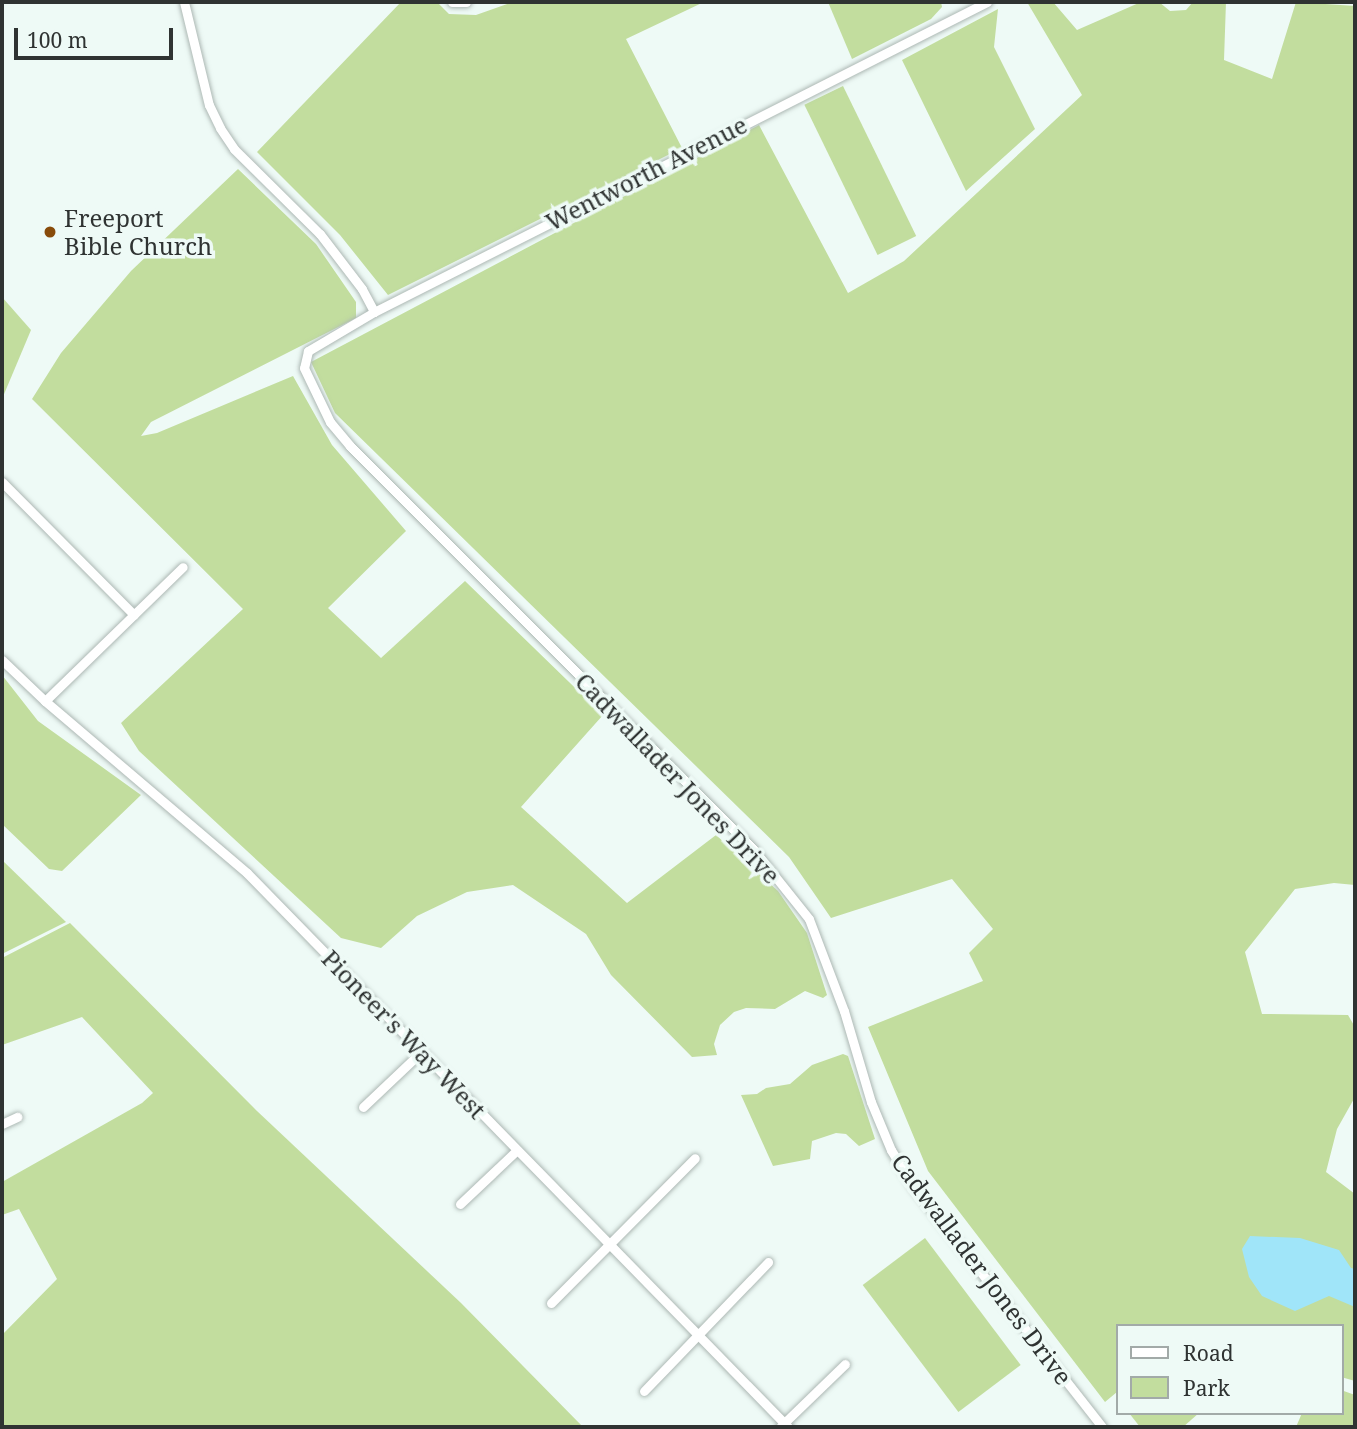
<!DOCTYPE html>
<style>
body{margin:0}
#map{position:relative;width:1357px;height:1429px;overflow:hidden;background:#eefaf6;font-family:"Noto Serif",serif}
div>[style]{position:absolute}
.green>*{inset:0;background:#c2dd9e;transform-origin:0 0}
.water>*{inset:0;background:#a0e5f9}
.roads{filter:drop-shadow(0 0 2px #adb8b4) drop-shadow(0 0 2px #adb8b4)}
.street>*{height:9px;margin:-4.5px;padding:0 4.5px;transform-origin:4.5px;border-radius:4.5px;background:#fff}
.dots>*{width:19px;height:19px;translate:-50% -50%;box-sizing:border-box;border:4px solid #eefaf6;border-radius:50%}
span{translate:-50% -50%;white-space:nowrap;text-align:center;line-height:1.15;-webkit-text-stroke:7px #eefaf6;paint-order:stroke}
.street-label{font-size:24px;color:#2f3332}
.poi-label{font-size:24px;color:#2f3332}
.left{translate:0 -50%;text-align:left}
.frame{position:absolute;inset:0;border:4px solid #2f3332;pointer-events:none}
.legend{position:absolute;left:1116px;top:1324px;width:228px;height:91px;box-sizing:border-box;background:#eefaf6;border:2px solid #a2aaa8;margin:0;padding:9px 12px;list-style:none;font-size:21px;color:#2f3332}
.legend li{display:flex;align-items:center;gap:14px;height:35px}
.legend b{width:35px;border:2px solid #a2aaa8}
.scale{position:absolute;left:14px;top:28px;width:159px;height:32px;box-sizing:border-box;border:4px solid #2f3332;border-top:0;padding-left:9px;font-size:21px;line-height:24px;white-space:nowrap;color:#2f3332;-webkit-text-stroke:5px #eefaf6;paint-order:stroke}
</style>
<div id="map">
<div class="green">
<div style="clip-path:polygon(401px 2px,437px 2px,449px 14px,476px 15px,513px 2px,704px 2px,626px 39px,682px 148px,388px 295px,340px 235px,257px 152px)"></div>
<div style="clip-path:polygon(828px 2px,941px 2px,942px 7px,931px 19px,852px 59px)"></div>
<div style="clip-path:polygon(1027px 2px,1053px 2px,1077px 30px,1141px 2px,1159px 2px,1170px 11px,1186px 10px,1193px 2px,1226px 2px,1224px 60px,1272px 79px,1296px 2px,1355px 6px,1355px 885px,1334px 883px,1295px 889px,1245px 952px,1262px 1014px,1348px 1015px,1355px 1027px,1355px 1097px,1337px 1129px,1326px 1172px,1355px 1194px,1355px 1381px,1341px 1377px,1341px 1326px,1117px 1326px,1117px 1392px,1105px 1402px,928px 1171px,868px 1027px,983px 981px,969px 953px,993px 929px,952px 879px,831px 918px,789px 857px,335px 413px,311px 362px,759px 125px,848px 293px,904px 261px,1082px 95px)"></div>
<div style="clip-path:polygon(998px 9px,994px 47px,1035px 129px,966px 191px,902px 60px)"></div>
<div style="left:843px;top:86px;width:167px;height:43px;rotate:64deg"></div>
<div style="clip-path:polygon(238px 169px,316px 244px,356px 302px,356px 318px,151px 422px,141px 436px,157px 433px,293px 376px,332px 445px,406px 531px,328px 608px,381px 658px,465px 581px,603px 715px,521px 807px,627px 903px,716px 835px,778px 891px,807px 933px,827px 995px,823px 998px,805px 991px,775px 1009px,746px 1008px,734px 1012px,720px 1025px,714px 1044px,717px 1055px,692px 1057px,611px 975px,586px 934px,513px 885px,467px 892px,417px 916px,381px 948px,341px 938px,139px 751px,121px 723px,243px 609px,32px 399px,61px 353px,131px 271px)"></div>
<div style="clip-path:polygon(2px 297px,31px 330px,2px 399px)"></div>
<div style="clip-path:polygon(2px 675px,38px 721px,141px 795px,62px 871px,49px 869px,2px 824px)"></div>
<div style="clip-path:polygon(2px 860px,66px 922px,2px 954px)"></div>
<div style="clip-path:polygon(70px 923px,257px 1111px,461px 1303px,583px 1427px,2px 1427px,2px 1335px,57px 1279px,19px 1209px,2px 1215px,2px 1182px,142px 1103px,153px 1093px,82px 1017px,2px 1045px,2px 958px)"></div>
<div style="clip-path:polygon(843px 1054px,848px 1056px,875px 1139px,859px 1146px,846px 1134px,836px 1133px,812px 1141px,810px 1159px,773px 1166px,741px 1095px,757px 1094px,766px 1088px,790px 1084px,812px 1065px)"></div>
<div style="left:925px;top:1238px;width:159px;height:78px;rotate:53deg"></div>
<div style="clip-path:polygon(1341px 1390px,1355px 1395px,1355px 1427px,1296px 1427px,1302px 1413px,1341px 1413px)"></div>
<div style="clip-path:polygon(1129px 1413px,1199px 1413px,1183px 1427px,1140px 1427px)"></div>
</div>
<div class="water">
<div style="clip-path:polygon(1250px 1236px,1300px 1238px,1339px 1250px,1351px 1268px,1355px 1269px,1355px 1307px,1329px 1296px,1295px 1311px,1262px 1296px,1249px 1277px,1242px 1249px)"></div>
</div>
<div class="roads">
<div class="street">
<div style="left:184px;top:2px;width:106px;rotate:76.4deg"></div>
<div style="left:209px;top:105px;width:25px;rotate:64deg"></div>
<div style="left:220px;top:128px;width:25px;rotate:56deg"></div>
<div style="left:234px;top:149px;width:121px;rotate:44.7deg"></div>
<div style="left:320px;top:234px;width:69px;rotate:52.6deg"></div>
<div style="left:362px;top:289px;width:26px;rotate:62deg"></div>
<div style="left:452px;top:2px;width:14px"></div>
<div style="left:987px;top:2px;width:687px;rotate:153.17deg"></div>
<div style="left:374px;top:312px;width:77px;rotate:149.4deg"></div>
<div style="left:308px;top:351px;width:17px;rotate:103deg"></div>
<div style="left:304px;top:368px;width:60px;rotate:64.3deg"></div>
<div style="left:330px;top:422px;width:31px;rotate:50deg"></div>
<div style="left:350px;top:446px;width:571px;rotate:45deg"></div>
<div style="left:754px;top:850px;width:88px;rotate:51.4deg"></div>
<div style="left:809px;top:919px;width:98px;rotate:69.2deg"></div>
<div style="left:844px;top:1011px;width:95px;rotate:73.5deg"></div>
<div style="left:871px;top:1102px;width:52px;rotate:67.4deg"></div>
<div style="left:891px;top:1150px;width:44px;rotate:58.1deg"></div>
<div style="left:914px;top:1187px;width:305px;rotate:51.9deg"></div>
<div style="left:2px;top:482px;width:187px;rotate:45.2deg"></div>
<div style="left:2px;top:660px;width:59px;rotate:43.6deg"></div>
<div style="left:45px;top:701px;width:265px;rotate:40.4deg"></div>
<div style="left:247px;top:873px;width:774px;rotate:45.68deg"></div>
<div style="left:45px;top:701px;width:192px;rotate:-44.2deg"></div>
<div style="left:363px;top:1107px;width:80px;rotate:-43.5deg"></div>
<div style="left:2px;top:1124px;width:17px;rotate:-25deg"></div>
<div style="left:460px;top:1204px;width:77px;rotate:-43.4deg"></div>
<div style="left:551px;top:1303px;width:204px;rotate:-45.2deg"></div>
<div style="left:644px;top:1391px;width:179px;rotate:-46.1deg"></div>
<div style="left:781px;top:1426px;width:89px;rotate:-44.1deg"></div>
</div>
</div>
<div class="dots">
<div style="left:50px;top:232px;background:#884b0a"></div>
</div>
<div class="street-label">
<span style="left:646px;top:173px;rotate:-27deg">Wentworth Avenue</span>
<span style="left:678px;top:778px;rotate:46deg">Cadwallader Jones Drive</span>
<span style="left:404px;top:1034px;rotate:46deg">Pioneer's Way West</span>
<span style="left:982px;top:1269px;rotate:53deg">Cadwallader Jones Drive</span>
</div>
<div class="poi-label">
<span class="left" style="left:64px;top:232px">Freeport<br>Bible Church</span>
</div>
<div class="frame"></div>
<ul class="legend">
<li><b style="height:9px;background:#fff"></b>Road</li>
<li><b style="height:19px;background:#c2dd9e"></b>Park</li>
</ul>
<div class="scale">100 m</div>
</div>
